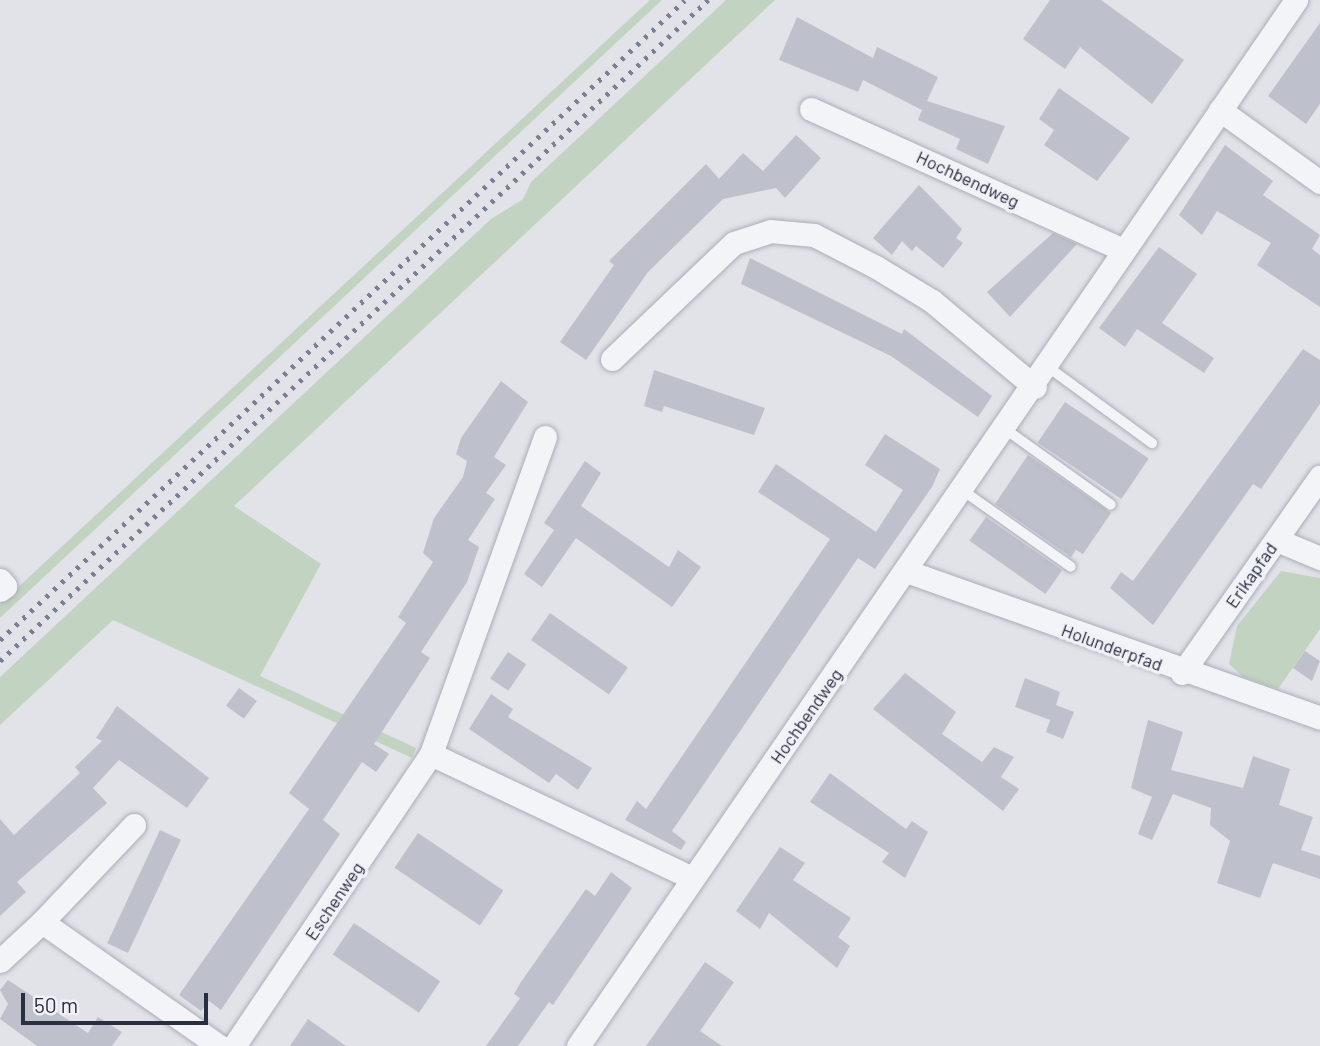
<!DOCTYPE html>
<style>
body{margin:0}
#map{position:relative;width:1320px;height:1046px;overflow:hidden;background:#e1e3e9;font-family:Barlow,sans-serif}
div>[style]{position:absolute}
.green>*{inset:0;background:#c3d3c2}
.building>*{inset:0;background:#bec1cc;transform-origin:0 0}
.roads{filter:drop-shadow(0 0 2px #aaadb7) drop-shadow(0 0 2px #aaadb7)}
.service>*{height:10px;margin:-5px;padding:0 5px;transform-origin:5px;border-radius:5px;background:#f3f4f8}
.minor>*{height:23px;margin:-11.5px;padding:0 11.5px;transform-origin:11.5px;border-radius:11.5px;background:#f3f4f8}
.rail>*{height:5px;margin-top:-2.5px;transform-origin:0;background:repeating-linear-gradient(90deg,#7a7f93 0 3.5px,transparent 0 10.5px)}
span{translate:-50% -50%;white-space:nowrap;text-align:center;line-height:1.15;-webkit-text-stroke:7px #f0f2f7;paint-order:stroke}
.street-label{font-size:18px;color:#292e41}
.scale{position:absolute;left:21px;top:993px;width:187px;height:32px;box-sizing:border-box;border:4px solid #292e41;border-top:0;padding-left:9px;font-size:21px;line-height:24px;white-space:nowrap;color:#292e41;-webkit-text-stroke:5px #f0f2f7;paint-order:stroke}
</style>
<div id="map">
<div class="green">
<div style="clip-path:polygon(650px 0,662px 0,0 618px,0 604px)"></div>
<div style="clip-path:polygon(726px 0,775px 0,234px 506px,321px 564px,260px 676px,416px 748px,412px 758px,113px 620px,0 725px,0 677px,491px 219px,523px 199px,531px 182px)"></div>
<div style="clip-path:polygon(1281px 571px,1320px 578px,1320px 629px,1278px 689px,1243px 677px,1229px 664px,1237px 626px)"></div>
</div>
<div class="building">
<div style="clip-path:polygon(1050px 0,1101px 0,1184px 60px,1152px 104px,1080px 47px,1065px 69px,1023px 39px)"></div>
<div style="clip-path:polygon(797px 17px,873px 58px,877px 47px,938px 77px,927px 101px,1005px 126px,988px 164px,956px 149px,960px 139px,918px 120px,922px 110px,863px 80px,858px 92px,779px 60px)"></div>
<div style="clip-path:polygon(1320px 23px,1320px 104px,1306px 124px,1268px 96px)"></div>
<div style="clip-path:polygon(1059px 88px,1130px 138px,1097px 181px,1044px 145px,1054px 130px,1039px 119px)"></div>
<div style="clip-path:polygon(796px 135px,821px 158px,785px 198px,776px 188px,723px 199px,648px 272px,586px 360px,560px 342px,614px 265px,609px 261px,706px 164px,719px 179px,743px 153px,763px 171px)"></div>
<div style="clip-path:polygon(1225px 145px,1273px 181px,1263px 195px,1320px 235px,1312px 249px,1320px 255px,1320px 307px,1257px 265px,1271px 243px,1217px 211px,1202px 235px,1179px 215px)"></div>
<div style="clip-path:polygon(919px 185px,962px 229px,956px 238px,963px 243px,943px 268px,916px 246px,912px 251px,902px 241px,892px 255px,873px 238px)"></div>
<div style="clip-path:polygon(1053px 233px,1077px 244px,1010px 317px,987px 292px)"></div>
<div style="clip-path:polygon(1159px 247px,1197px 274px,1162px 323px,1214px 358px,1204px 373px,1137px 329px,1125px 347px,1099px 328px)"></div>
<div style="clip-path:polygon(750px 258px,902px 334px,904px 329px,992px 396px,978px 417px,891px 356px,741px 284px)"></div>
<div style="clip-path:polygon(1303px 349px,1320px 360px,1320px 404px,1261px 489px,1253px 484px,1153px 625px,1110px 588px,1121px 572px,1133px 581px)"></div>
<div style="clip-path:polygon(654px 370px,765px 408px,754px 435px,664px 406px,662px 412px,644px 406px)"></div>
<div style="clip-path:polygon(501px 381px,528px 402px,494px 457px,506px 465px,486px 493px,495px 499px,468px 540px,479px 547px,467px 582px,421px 652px,430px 658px,374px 744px,389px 754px,376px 772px,362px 762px,323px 820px,340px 834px,221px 1010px,209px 1001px,201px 1011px,179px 995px,309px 809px,289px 793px,406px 623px,398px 617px,433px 562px,423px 553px,434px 518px,463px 477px,467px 461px,456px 454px,461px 438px)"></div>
<div style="left:1065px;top:402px;width:101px;height:49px;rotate:34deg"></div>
<div style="clip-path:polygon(885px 434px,940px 469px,932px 487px,875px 569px,858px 558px,672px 831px,686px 842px,681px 850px,625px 820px,637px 801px,646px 809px,830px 539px,758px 492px,776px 464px,876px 532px,903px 490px,865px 465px)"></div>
<div style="clip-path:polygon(1028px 455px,1111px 513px,1083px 554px,1076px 550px,1071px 557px,995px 504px)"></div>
<div style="clip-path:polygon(585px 461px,601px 473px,581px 506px,669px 567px,678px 550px,701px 567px,672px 607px,576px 538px,542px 587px,524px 574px,554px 530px,544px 523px)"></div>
<div style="left:986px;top:517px;width:93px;height:29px;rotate:35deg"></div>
<div style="left:550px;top:613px;width:95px;height:33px;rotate:35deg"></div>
<div style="clip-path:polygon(1305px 651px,1320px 661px,1312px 681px,1293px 668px)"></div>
<div style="left:508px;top:652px;width:22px;height:32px;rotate:34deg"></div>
<div style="clip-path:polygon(905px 673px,956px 712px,942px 734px,982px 762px,994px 747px,1014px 757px,1001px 777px,1019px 789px,1003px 811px,873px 709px)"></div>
<div style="clip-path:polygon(1025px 678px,1060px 692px,1056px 705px,1074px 712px,1063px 739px,1046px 732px,1050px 720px,1015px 707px)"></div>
<div style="left:239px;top:688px;width:22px;height:22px;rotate:36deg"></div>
<div style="clip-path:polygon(491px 694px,513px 709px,508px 717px,592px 768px,578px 790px,556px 774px,549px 783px,469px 729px)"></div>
<div style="clip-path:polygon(117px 706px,209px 778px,187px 808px,119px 760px,93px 788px,107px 803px,17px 882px,26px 892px,0 916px,0 819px,14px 835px,80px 773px,75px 767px,102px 741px,96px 738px)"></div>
<div style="clip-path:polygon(1148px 720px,1183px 732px,1171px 770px,1243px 788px,1253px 756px,1290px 769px,1279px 805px,1313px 817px,1301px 850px,1320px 856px,1320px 879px,1273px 863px,1260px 898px,1217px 883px,1230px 841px,1210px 825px,1211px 808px,1173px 794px,1152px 840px,1138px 834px,1152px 797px,1131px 788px)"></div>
<div style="clip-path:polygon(830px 773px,906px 829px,912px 821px,928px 832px,905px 878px,882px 862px,889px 853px,810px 802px)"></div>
<div style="left:160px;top:830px;width:23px;height:125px;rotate:25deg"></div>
<div style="left:418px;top:833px;width:103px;height:42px;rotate:34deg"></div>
<div style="clip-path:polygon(780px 847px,805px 863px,793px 880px,851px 918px,838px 937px,850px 946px,837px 968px,769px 913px,760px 929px,736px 911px)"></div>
<div style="clip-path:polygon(611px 872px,632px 888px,553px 1005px,549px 1002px,518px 1046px,486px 1046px,520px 998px,514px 994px,521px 982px,586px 889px,595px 896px)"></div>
<div style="left:354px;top:923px;width:104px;height:38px;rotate:34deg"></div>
<div style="clip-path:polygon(705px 962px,734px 982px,700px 1031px,722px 1046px,646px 1046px)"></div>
<div style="clip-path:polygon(8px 980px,88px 1033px,98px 1017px,122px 1032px,112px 1046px,37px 1046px,0 1019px,8px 1004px,0 990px)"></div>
<div style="clip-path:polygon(308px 1019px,346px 1046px,290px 1046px)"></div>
</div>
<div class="roads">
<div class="service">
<div style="left:1048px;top:367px;width:129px;rotate:36.2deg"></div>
<div style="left:1005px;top:429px;width:130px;rotate:35.6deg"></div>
<div style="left:962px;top:490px;width:133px;rotate:35.2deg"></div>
</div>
<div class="minor">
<div style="left:811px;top:109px;width:343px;rotate:24.3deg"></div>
<div style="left:1220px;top:110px;width:123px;rotate:35.8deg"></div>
<div style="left:612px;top:359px;width:168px;rotate:-43.6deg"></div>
<div style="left:734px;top:243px;width:38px;rotate:-18deg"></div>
<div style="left:770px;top:231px;width:44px;rotate:5.2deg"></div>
<div style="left:814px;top:235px;width:70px;rotate:27.3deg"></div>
<div style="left:876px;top:267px;width:66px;rotate:31.3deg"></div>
<div style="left:932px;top:301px;width:134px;rotate:39.9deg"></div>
<div style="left:545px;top:437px;width:337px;rotate:109.8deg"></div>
<div style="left:431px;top:754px;width:289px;rotate:25.4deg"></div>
<div style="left:1277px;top:540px;width:47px;rotate:22.7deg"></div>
<div style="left:906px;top:571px;width:439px;rotate:19.5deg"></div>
<div style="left:0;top:580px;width:8px;rotate:50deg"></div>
<div style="left:5px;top:586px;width:6px;rotate:141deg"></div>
<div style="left:1182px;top:673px;width:240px;rotate:-54.9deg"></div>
<div style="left:134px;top:825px;width:134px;rotate:133.5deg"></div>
<div style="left:42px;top:922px;width:216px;rotate:35deg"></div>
<div style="left:0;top:961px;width:57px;rotate:-42.9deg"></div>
<div style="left:234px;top:1046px;width:352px;rotate:-56deg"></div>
<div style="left:578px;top:1046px;width:1269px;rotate:-55.53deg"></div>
</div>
</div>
<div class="rail">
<div style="left:0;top:640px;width:937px;rotate:-43.05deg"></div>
<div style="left:0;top:661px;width:969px;rotate:-43.03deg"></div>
</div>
<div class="street-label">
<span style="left:968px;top:179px;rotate:25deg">Hochbendweg</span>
<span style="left:1251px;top:575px;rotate:-55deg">Erikapfad</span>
<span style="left:1112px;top:647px;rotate:20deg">Holunderpfad</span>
<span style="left:806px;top:716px;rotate:-55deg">Hochbendweg</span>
<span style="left:334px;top:901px;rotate:-56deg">Eschenweg</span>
</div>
<div class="scale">50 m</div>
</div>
